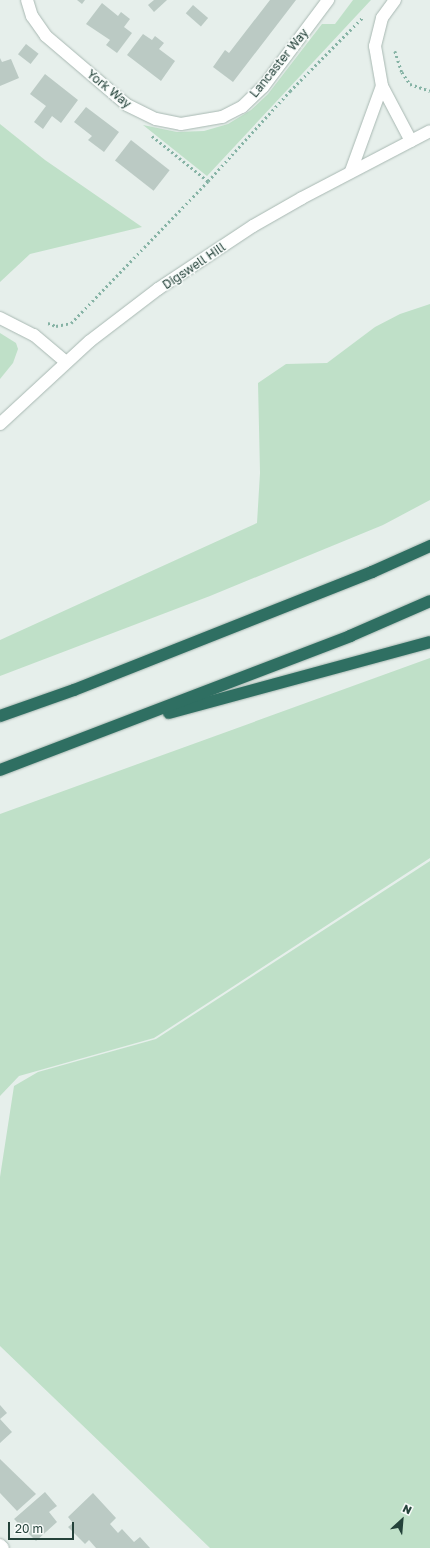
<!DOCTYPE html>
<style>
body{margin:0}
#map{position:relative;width:430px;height:1548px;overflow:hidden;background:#e6efeb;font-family:"Golos Text",sans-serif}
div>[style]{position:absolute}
.green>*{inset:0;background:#bfe0c8}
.building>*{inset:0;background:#bbcac4;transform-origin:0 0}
.path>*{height:2.5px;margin-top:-1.25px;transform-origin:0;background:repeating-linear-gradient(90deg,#86b3a5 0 2px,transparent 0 5px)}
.roads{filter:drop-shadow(0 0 1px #a8b8b2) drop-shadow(0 0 1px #a8b8b2)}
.minor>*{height:12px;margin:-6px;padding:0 6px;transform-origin:6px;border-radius:6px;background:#fff}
.tertiary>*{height:12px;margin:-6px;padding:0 6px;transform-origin:6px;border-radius:6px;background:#fff}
.secondary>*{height:12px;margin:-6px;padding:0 6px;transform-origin:6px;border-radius:6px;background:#fff}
.motorway>*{height:12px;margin:-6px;padding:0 6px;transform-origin:6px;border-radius:6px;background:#2f6f62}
span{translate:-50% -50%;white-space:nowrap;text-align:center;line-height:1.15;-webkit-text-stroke:3px #f7fbf9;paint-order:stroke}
.street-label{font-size:12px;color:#24423a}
.north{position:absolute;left:382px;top:1500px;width:40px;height:40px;-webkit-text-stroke:3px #f7fbf9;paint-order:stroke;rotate:26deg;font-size:11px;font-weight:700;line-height:16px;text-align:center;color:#24423a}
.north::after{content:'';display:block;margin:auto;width:14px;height:18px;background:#24423a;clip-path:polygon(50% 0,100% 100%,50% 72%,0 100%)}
.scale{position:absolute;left:8px;top:1522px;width:66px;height:18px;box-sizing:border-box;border:2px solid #24423a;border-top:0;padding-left:5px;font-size:12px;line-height:14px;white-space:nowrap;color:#24423a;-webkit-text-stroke:3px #f7fbf9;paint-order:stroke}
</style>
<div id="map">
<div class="green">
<div style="clip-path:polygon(353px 0,371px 0,207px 176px,143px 125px,177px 132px,204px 131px,228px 124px,251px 110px,268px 94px,322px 24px,335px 24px)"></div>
<div style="clip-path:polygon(0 124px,45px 160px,142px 227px,30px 254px,0 282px)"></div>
<div style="clip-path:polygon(430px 304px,430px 500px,383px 525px,210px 596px,0 676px,0 640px,257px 523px,260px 473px,258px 383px,286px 364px,327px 363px,375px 327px,400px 314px)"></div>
<div style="clip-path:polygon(0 333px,16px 343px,18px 349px,13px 363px,0 379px)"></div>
<div style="clip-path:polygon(430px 658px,430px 858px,154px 1038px,19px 1076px,0 1096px,0 814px)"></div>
<div style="clip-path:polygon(430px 861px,430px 1548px,210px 1548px,0 1346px,0 1177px,14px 1086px,38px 1072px,156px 1039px)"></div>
</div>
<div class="building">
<div style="clip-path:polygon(77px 0,85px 0,82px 4px)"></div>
<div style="clip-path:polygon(154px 0,167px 0,154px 12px,148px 5px)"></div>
<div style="clip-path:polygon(270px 0,296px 0,233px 82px,213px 67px,225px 50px,229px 53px)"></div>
<div style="clip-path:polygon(102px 3px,118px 16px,121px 12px,130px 19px,124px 27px,132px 33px,117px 53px,106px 45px,110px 40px,86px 24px)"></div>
<div style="left:193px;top:5px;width:20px;height:11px;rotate:41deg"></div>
<div style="clip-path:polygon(143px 34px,152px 40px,155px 36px,164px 43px,159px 49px,175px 61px,161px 81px,127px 55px)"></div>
<div style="left:26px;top:44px;width:16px;height:13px;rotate:38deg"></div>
<div style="clip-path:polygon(0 58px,2px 62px,11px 59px,19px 78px,0 86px)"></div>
<div style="clip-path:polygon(45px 74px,78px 100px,61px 123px,52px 116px,43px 129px,34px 122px,46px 106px,30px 94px)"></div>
<div style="clip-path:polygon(86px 107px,119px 132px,104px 152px,88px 140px,92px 136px,74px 122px)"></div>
<div style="left:131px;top:140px;width:49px;height:26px;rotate:38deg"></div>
<div style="clip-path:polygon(0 1405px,7px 1413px,0 1419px,12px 1432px,0 1443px)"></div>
<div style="clip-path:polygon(0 1459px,36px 1494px,17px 1511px,0 1493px)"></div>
<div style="clip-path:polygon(45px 1492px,57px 1506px,49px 1512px,57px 1522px,36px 1541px,14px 1519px)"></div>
<div style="clip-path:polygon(93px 1493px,116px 1518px,110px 1524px,118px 1533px,122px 1529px,134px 1542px,140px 1537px,150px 1548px,96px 1548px,89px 1540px,85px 1544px,68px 1527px,73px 1523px,68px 1517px)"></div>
</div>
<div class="path">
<div style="left:395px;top:51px;width:22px;rotate:72deg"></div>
<div style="left:402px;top:72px;width:14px;rotate:56deg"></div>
<div style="left:410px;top:84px;width:21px;rotate:19deg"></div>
<div style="left:152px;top:136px;width:72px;rotate:38.8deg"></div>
<div style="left:48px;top:323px;width:9px;rotate:21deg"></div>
<div style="left:56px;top:326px;width:15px;rotate:-11deg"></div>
<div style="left:71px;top:323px;width:197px;rotate:-46deg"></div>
<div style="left:208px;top:181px;width:122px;rotate:-47.7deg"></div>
<div style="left:290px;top:91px;width:104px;rotate:-45.4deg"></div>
</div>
<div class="roads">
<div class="minor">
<div style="left:27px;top:0;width:17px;rotate:73deg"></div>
<div style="left:32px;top:16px;width:24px;rotate:55deg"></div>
<div style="left:46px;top:36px;width:106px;rotate:40.4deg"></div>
<div style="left:127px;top:105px;width:32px;rotate:26deg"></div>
<div style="left:156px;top:119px;width:25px;rotate:11deg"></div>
<div style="left:181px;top:124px;width:42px;rotate:-9.7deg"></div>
<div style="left:222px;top:117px;width:22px;rotate:-27deg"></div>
<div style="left:242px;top:107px;width:29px;rotate:-44deg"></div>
<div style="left:263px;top:87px;width:109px;rotate:-53.2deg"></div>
<div style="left:0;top:318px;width:38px;rotate:27deg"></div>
<div style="left:34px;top:335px;width:42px;rotate:40.2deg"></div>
<div style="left:0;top:1545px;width:4px;rotate:45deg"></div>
</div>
<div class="tertiary">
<div style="left:395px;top:0;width:22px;rotate:126deg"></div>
<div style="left:382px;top:18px;width:29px;rotate:104deg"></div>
<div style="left:375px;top:46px;width:41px;rotate:80.1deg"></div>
<div style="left:382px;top:86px;width:62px;rotate:62.2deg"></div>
</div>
<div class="secondary">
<div style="left:351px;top:171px;width:90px;rotate:-70deg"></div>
<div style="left:0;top:424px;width:122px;rotate:-42.7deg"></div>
<div style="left:90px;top:341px;width:86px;rotate:-37.4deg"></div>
<div style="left:158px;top:289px;width:114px;rotate:-33.6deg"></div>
<div style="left:253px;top:226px;width:56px;rotate:-29.7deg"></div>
<div style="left:302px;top:198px;width:144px;rotate:-27.6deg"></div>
</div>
<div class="motorway">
<div style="left:169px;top:713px;width:270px;rotate:-15.2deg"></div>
<div style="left:0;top:716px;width:78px;rotate:-19.4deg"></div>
<div style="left:74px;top:690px;width:321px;rotate:-21.6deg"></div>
<div style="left:372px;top:572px;width:64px;rotate:-24.1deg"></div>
<div style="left:0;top:770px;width:375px;rotate:-20.9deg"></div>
<div style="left:350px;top:636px;width:87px;rotate:-23.6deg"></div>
</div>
</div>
<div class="street-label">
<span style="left:279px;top:63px;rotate:-51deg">Lancaster Way</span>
<span style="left:109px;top:89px;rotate:39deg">York Way</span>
<span style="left:194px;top:266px;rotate:-34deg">Digswell Hill</span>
</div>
<div class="north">N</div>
<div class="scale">20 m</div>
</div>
